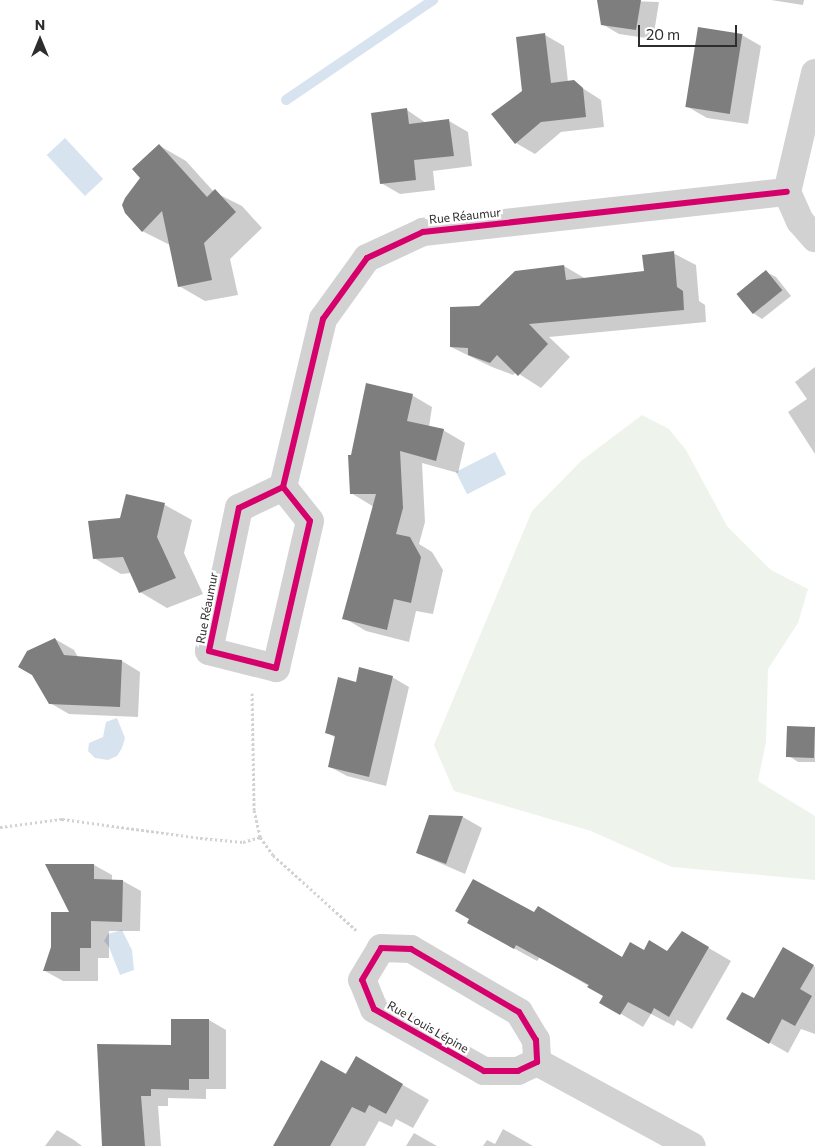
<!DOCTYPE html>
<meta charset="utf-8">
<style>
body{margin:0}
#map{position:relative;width:815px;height:1146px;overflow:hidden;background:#fff;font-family:Commissioner,sans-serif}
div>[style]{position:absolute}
.green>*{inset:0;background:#eef4eb}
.water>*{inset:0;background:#d8e3f0;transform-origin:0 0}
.shadow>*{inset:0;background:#0003}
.stream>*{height:10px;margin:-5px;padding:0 5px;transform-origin:5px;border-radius:5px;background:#d8e3f0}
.building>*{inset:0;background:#7e7e7e;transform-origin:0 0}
.path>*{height:3px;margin-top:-1.5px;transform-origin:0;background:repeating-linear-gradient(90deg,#d2d2d2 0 2.5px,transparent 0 5px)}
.street>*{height:28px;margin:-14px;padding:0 14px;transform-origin:14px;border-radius:14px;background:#d2d2d2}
.cycleway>*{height:6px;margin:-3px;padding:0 3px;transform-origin:3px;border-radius:3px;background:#d6006c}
span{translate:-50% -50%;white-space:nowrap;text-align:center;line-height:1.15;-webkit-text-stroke:5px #fff;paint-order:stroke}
.street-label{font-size:12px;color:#2d2d2d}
.north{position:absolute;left:15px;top:15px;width:50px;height:50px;-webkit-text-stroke:4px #fff;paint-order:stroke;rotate:0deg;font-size:14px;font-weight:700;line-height:20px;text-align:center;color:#2d2d2d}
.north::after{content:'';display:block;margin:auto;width:18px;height:22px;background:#2d2d2d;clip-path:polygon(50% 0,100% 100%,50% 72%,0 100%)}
.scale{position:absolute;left:638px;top:25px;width:99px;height:22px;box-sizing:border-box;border:2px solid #2d2d2d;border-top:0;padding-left:6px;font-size:15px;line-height:18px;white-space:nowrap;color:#2d2d2d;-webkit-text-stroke:4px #fff;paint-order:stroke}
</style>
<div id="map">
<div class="green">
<div style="clip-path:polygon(642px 415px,669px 429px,686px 450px,727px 526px,771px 570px,808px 589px,798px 623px,768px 669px,766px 742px,758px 781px,815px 816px,815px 880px,672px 867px,591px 831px,454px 791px,434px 745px,532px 511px,581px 461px)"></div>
</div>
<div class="water">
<div style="left:65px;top:138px;width:56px;height:25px;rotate:47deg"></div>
<div style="left:495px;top:452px;width:25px;height:44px;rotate:63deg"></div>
<div style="clip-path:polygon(117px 718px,125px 738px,122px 748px,117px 756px,108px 760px,95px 758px,88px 751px,89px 743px,103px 737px,106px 722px)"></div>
<div style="clip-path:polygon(122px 930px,132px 950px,134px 970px,120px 975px,109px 947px,104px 941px,108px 934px)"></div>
</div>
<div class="shadow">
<div style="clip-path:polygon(599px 0,659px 2px,653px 39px,619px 34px,602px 24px)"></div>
<div style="clip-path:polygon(771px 0,804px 0,803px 5px)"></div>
<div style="clip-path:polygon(699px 29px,742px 35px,761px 46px,748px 124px,707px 118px,688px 107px)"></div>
<div style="clip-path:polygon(545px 35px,564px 46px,568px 82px,573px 82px,601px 100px,604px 127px,561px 132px,535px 154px,516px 143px)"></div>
<div style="clip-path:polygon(407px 110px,426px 123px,449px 121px,468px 132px,472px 166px,433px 171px,435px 190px,400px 194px,381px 183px)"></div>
<div style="clip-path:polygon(160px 146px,186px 161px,214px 192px,242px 206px,262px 228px,230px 259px,238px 295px,205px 301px,179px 286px,170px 245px,142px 231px,142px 178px)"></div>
<div style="clip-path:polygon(673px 253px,696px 265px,699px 301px,705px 305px,706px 322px,549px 337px,570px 357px,541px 388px,516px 372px,513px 375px,492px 367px,451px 347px,480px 308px,516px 272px,564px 266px,586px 279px,646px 272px)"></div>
<div style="clip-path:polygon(766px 272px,776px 277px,791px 296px,762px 319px,753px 313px,738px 295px)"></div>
<div style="clip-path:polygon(815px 367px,815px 454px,788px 412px,807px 399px,795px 382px)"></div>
<div style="clip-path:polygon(410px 394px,432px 407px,429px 427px,443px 430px,465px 443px,458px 473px,422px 463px,425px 522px,419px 544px,432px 552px,443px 570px,433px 614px,416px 611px,409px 642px,366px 631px,344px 618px,374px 507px,351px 493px,352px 456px)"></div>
<div style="clip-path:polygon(127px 495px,165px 505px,192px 520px,184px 553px,203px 594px,167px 608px,140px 592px,131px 573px,121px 574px,94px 558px,121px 520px)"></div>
<div style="clip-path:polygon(55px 639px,74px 650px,78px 657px,122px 661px,140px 672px,138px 717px,69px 714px,50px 703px,33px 675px)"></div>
<div style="clip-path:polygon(392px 677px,409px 687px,386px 786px,347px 776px,330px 767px,336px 738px,326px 732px,356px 684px)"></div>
<div style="clip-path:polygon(815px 728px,815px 762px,798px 762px,789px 756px)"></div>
<div style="clip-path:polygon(430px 816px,463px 817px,482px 828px,465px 874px,417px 853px)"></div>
<div style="clip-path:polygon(94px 865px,112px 875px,112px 881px,123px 881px,141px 891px,140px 931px,109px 931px,109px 958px,98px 958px,98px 981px,63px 981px,45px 971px)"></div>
<div style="clip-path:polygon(683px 933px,731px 961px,692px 1029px,677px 1020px,674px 1026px,651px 1014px,643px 1027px,601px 1002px,604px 995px,540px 957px,537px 961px,492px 936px,622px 959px,644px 951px,668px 952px)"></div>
<div style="clip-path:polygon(783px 949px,815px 967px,815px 1034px,801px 1029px,788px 1053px,728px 1019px,754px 1000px)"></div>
<div style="clip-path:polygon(172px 1020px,209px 1020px,226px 1030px,226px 1089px,206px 1089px,206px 1099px,168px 1098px,168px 1106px,158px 1106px,161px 1146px,103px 1146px,172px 1046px)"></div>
<div style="clip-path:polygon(356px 1058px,429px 1100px,413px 1128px,396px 1119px,392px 1127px,379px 1121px,365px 1146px,296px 1146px)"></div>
<div style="clip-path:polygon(503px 1129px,533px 1146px,483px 1146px,487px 1140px,495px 1144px)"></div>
<div style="clip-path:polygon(57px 1130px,74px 1140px,82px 1146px,45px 1146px)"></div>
<div style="clip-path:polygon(414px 1133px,437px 1146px,406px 1146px)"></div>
</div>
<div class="stream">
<div style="left:286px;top:100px;width:178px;rotate:-34.2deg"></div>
</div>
<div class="building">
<div style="clip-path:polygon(597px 0,641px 0,636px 30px,601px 25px)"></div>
<div style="left:698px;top:27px;width:45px;height:81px;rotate:9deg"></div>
<div style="clip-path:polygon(545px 33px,551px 83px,574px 80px,583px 88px,586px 117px,541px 122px,515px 144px,491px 114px,522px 91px,516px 37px)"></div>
<div style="clip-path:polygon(407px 108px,409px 124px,449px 119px,454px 156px,414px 160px,416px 180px,380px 184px,371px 113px)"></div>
<div style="clip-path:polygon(159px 144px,207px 197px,215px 189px,236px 212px,204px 243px,212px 280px,178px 287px,162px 211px,142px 232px,125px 213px,122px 205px,125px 198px,140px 178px,132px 169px)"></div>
<div style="clip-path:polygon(674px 251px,677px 287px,683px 291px,684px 310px,529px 324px,548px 344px,518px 376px,497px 355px,490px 363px,468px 355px,468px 348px,450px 347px,450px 307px,479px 306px,515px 271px,564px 265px,566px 280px,644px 271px,642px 255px)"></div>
<div style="left:766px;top:270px;width:26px;height:38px;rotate:51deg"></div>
<div style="clip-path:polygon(366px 383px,413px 394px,407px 421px,444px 429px,436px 461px,400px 451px,403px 508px,396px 534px,410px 537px,421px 557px,411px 603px,394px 599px,387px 630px,342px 619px,376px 494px,350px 494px,348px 455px,351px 455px)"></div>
<div style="clip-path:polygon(126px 494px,165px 503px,157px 537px,176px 578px,139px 593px,123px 557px,93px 559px,88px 521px,120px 518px)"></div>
<div style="clip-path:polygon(55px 638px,64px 655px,122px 660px,120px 707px,49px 704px,32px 675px,18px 667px,27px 651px)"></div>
<div style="clip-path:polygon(359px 667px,393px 676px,369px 777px,328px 767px,335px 736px,325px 733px,338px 677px,356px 682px)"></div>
<div style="left:787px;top:726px;width:28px;height:31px;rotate:2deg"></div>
<div style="clip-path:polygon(429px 815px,463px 816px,446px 864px,416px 853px)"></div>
<div style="clip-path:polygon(45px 864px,94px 864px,94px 879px,123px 880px,122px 922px,91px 921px,91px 948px,80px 948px,80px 971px,43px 971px,51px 947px,51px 912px,69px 912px)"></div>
<div style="clip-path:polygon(473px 879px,534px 912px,538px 906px,622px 957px,630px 942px,644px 950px,649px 940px,667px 951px,682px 931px,709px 947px,669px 1017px,654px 1008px,651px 1014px,628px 1002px,620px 1015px,599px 1003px,603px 996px,587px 987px,589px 985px,516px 945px,514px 949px,467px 923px,469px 919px,455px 911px)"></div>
<div style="clip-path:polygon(783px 947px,814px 965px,800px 989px,812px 996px,795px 1026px,782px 1019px,769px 1044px,726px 1019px,742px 992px,754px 998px)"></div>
<div style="clip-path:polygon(171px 1019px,209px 1019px,209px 1079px,189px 1079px,189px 1090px,151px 1089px,151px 1096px,141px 1096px,145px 1146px,102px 1146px,97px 1044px,171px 1045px)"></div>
<div style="clip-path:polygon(356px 1056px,403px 1084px,386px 1114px,369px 1105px,365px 1113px,352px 1107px,330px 1146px,273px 1146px,321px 1060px,346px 1074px)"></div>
</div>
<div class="path">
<div style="left:252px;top:693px;width:117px;rotate:89deg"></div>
<div style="left:254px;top:810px;width:28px;rotate:77deg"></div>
<div style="left:260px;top:837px;width:22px;rotate:54deg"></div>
<div style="left:273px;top:855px;width:112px;rotate:42.1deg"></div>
<div style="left:0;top:827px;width:63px;rotate:-7.4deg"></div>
<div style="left:62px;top:819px;width:139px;rotate:7.8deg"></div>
<div style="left:200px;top:838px;width:43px;rotate:5.3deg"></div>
<div style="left:243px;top:842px;width:18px;rotate:-16deg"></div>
</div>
<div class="street">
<div style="left:815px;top:73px;width:122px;rotate:103.2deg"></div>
<div style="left:787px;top:192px;width:32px;rotate:66deg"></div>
<div style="left:800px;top:221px;width:23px;rotate:49deg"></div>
<div style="left:283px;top:487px;width:43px;rotate:51.5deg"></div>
<div style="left:310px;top:521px;width:151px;rotate:103deg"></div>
<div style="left:276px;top:668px;width:69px;rotate:-165.8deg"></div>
<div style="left:209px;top:651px;width:146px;rotate:-78.2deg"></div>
<div style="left:239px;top:508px;width:49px;rotate:-25.5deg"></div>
<div style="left:283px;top:487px;width:173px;rotate:-76.6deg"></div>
<div style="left:323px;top:319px;width:75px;rotate:-54.2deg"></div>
<div style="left:367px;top:258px;width:62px;rotate:-24.9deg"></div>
<div style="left:423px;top:232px;width:366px;rotate:-6.3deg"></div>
<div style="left:381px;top:948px;width:30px;rotate:2deg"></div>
<div style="left:411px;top:949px;width:125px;rotate:30.3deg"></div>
<div style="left:519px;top:1012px;width:33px;rotate:59deg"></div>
<div style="left:536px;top:1040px;width:22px;rotate:87deg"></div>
<div style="left:537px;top:1062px;width:21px;rotate:155deg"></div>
<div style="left:518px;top:1071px;width:34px;rotate:180deg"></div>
<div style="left:484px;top:1071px;width:126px;rotate:-150.6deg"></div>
<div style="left:374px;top:1009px;width:31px;rotate:-112deg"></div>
<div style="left:362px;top:980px;width:37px;rotate:-59deg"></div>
<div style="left:537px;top:1062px;width:176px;rotate:28.5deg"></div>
</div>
<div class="cycleway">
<div style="left:283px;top:487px;width:43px;rotate:51.5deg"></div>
<div style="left:310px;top:521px;width:151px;rotate:103deg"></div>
<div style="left:276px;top:668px;width:69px;rotate:-165.8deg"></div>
<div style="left:209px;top:651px;width:146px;rotate:-78.2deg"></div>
<div style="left:239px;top:508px;width:49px;rotate:-25.5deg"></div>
<div style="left:283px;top:487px;width:173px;rotate:-76.6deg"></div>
<div style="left:323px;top:319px;width:75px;rotate:-54.2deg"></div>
<div style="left:367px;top:258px;width:62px;rotate:-24.9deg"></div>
<div style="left:423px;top:232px;width:366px;rotate:-6.3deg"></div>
<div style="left:381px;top:948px;width:30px;rotate:2deg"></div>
<div style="left:411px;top:949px;width:125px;rotate:30.3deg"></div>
<div style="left:519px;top:1012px;width:33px;rotate:59deg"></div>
<div style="left:536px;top:1040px;width:22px;rotate:87deg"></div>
<div style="left:537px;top:1062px;width:21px;rotate:155deg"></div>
<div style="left:518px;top:1071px;width:34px;rotate:180deg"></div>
<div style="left:484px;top:1071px;width:126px;rotate:-150.6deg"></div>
<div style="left:374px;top:1009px;width:31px;rotate:-112deg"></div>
<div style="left:362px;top:980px;width:37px;rotate:-59deg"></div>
</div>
<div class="street-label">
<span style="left:465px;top:216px;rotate:-6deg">Rue Réaumur</span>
<span style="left:207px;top:608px;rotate:-79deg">Rue Réaumur</span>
<span style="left:428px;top:1027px;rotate:30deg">Rue Louis Lépine</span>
</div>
<div class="north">N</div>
<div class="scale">20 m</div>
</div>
